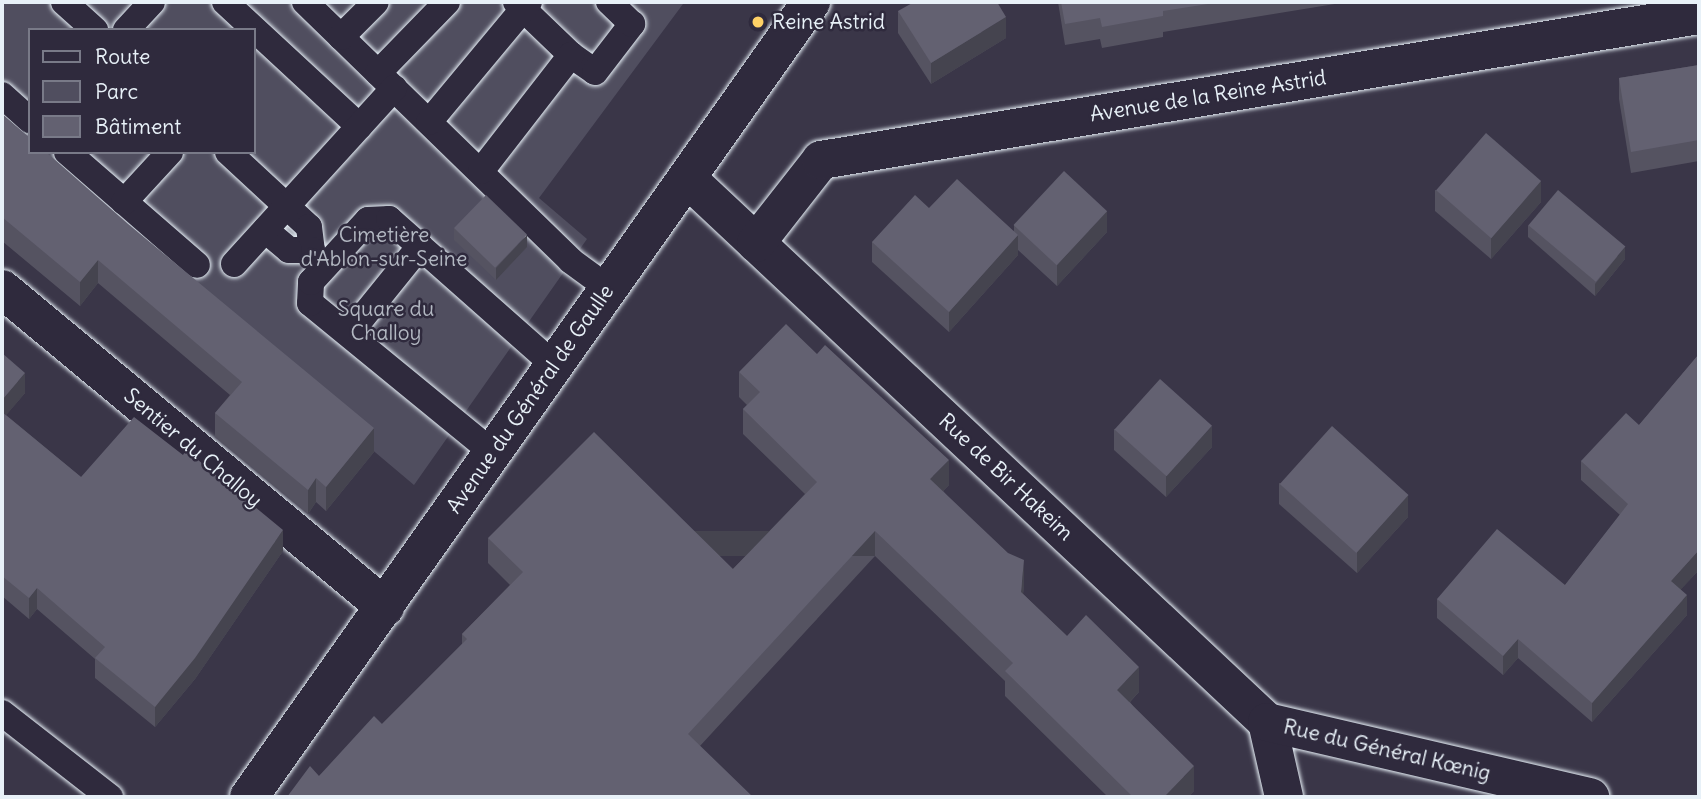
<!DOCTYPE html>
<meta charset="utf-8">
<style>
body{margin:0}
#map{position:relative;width:1701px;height:799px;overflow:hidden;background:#3a3648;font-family:Delius,sans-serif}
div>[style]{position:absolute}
.green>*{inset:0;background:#504e5f}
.roads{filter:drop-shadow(0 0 2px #e8f1f8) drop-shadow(0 0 2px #e8f1f8)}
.lane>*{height:26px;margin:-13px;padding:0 13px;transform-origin:13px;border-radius:13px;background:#2f2a3d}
.street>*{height:38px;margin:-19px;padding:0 19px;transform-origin:19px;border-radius:19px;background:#2f2a3d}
.secondary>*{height:38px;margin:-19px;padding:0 19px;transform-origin:19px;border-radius:19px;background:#2f2a3d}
.wall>*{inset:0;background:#555361}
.shaded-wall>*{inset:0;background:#45444f;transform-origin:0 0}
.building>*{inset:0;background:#636171;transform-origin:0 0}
.dots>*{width:19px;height:19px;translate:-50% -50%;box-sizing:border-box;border:4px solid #2f2a3d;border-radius:50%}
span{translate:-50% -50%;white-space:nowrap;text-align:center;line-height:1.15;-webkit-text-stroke:5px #2f2a3d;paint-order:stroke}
.poi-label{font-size:21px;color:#e8f1f8}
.left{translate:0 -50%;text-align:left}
.street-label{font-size:21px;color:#e8f1f8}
.park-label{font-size:21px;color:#b3b8c2}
.frame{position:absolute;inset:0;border:4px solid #e8f1f8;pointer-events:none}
.legend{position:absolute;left:28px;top:28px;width:228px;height:126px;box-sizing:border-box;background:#2f2a3d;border:2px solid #797a88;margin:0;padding:9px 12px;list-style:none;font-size:21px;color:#e8f1f8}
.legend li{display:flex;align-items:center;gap:14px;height:35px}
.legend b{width:35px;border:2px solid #797a88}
</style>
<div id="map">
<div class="green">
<div style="clip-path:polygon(evenodd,2px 2px,681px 2px,683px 4px,539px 198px,587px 239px,414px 485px,2px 138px,2px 2px,30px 30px,254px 30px,254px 152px,30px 152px,30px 30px)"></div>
</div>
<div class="roads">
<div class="lane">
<div style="left:64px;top:2px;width:42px;rotate:42.1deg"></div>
<div style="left:225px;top:2px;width:183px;rotate:42.8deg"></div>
<div style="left:305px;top:2px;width:371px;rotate:44.2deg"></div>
<div style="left:571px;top:261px;width:46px;rotate:36.1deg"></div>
<div style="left:516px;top:2px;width:76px;rotate:43.9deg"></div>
<div style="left:571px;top:55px;width:29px;rotate:35deg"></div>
<div style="left:595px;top:72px;width:61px;rotate:-52.4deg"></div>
<div style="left:632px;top:24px;width:32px;rotate:-136deg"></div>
<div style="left:126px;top:30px;width:38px;rotate:-47deg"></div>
<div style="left:341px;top:37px;width:49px;rotate:-45deg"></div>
<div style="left:378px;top:73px;width:99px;rotate:-45.8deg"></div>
<div style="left:2px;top:95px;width:38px;rotate:42deg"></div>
<div style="left:429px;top:122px;width:156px;rotate:-50.2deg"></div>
<div style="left:67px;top:152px;width:172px;rotate:41deg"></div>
<div style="left:228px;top:152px;width:110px;rotate:42.8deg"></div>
<div style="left:309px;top:227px;width:23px;rotate:83deg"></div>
<div style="left:312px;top:250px;width:23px;rotate:180deg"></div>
<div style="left:289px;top:250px;width:31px;rotate:-140deg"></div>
<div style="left:481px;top:171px;width:147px;rotate:-52.2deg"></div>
<div style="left:124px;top:202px;width:68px;rotate:-47.4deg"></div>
<div style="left:234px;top:264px;width:238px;rotate:-47.7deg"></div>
<div style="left:349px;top:334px;width:113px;rotate:-51.1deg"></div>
<div style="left:492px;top:452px;width:235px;rotate:-140.7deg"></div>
<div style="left:310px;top:303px;width:21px;rotate:-87deg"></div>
<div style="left:311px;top:282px;width:84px;rotate:-47.4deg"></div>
<div style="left:368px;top:220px;width:21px;rotate:-3deg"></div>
<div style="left:389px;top:219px;width:220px;rotate:41.5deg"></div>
<div style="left:2px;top:713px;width:137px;rotate:37.9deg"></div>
</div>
<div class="street">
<div style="left:688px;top:179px;width:794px;rotate:43.16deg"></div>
<div style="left:1267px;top:722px;width:77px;rotate:77.2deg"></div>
<div style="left:756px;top:243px;width:105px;rotate:-51.9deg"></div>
<div style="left:821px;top:160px;width:890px;rotate:-9.38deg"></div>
<div style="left:2px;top:289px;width:498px;rotate:39.7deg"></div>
<div style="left:1267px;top:722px;width:332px;rotate:13.1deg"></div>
</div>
<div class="secondary">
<div style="left:249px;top:797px;width:974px;rotate:-54.74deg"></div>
</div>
</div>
<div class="wall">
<div style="clip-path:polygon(1058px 2px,1347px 2px,1163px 32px,1163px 37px,1102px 48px,1100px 39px,1065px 45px)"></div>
<div style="clip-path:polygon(898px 11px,1006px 38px,931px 84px,898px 33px)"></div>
<div style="clip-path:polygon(1699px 65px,1699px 161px,1631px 173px,1619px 99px,1619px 78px)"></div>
<div style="clip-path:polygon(2px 114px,374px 452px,326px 511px,316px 502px,308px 514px,215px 437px,215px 413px,230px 395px,98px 283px,80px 306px,2px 241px)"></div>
<div style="clip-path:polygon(1435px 190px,1541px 202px,1491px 259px,1435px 211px)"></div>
<div style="clip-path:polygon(929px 208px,1014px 231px,1014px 225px,1107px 232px,1057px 286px,1018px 250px,1018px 255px,949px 332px,872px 262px,872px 242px)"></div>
<div style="clip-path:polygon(1528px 225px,1625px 259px,1595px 296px,1528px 237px)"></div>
<div style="clip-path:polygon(454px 228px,527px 247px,496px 280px,454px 240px)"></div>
<div style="clip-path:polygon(2px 353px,25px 393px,6px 415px,81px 477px,283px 551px,195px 679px,155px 727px,95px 678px,95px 659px,37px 609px,29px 619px,2px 596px)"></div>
<div style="clip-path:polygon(1699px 354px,1699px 570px,1680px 590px,1687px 615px,1592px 722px,1518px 658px,1503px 675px,1437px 618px,1437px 599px,1565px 585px,1620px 515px,1581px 480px,1581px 461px,1639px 425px)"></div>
<div style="clip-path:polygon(739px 372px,949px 485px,943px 491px,1024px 585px,1023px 594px,1067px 636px,1139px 692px,1130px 702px,1194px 791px,1188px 797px,1108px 797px,1005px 696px,1005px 681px,875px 556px,700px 746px,319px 776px,382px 724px,462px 644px,462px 634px,510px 585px,488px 563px,488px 538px,733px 569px,805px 494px,743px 434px,743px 409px,747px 405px,739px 397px)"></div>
<div style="clip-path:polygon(1114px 429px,1212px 447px,1166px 497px,1114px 450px)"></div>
<div style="clip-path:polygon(1279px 483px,1408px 517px,1357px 573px,1279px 504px)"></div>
</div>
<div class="shaded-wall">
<div style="clip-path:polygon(1006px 17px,1006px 38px,931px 84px,931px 63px)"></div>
<div style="clip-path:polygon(1541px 181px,1541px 202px,1491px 259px,1491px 238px)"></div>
<div style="clip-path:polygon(1107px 211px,1107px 232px,1057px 286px,1057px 265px)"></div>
<div style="clip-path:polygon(527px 235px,527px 247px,496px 280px,496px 268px)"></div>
<div style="clip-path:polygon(1018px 235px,1018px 255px,949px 332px,949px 312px)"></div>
<div style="clip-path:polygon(1625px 247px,1625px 259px,1595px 296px,1595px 284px)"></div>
<div style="clip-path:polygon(98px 260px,98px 283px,80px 306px,80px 282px)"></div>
<div style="clip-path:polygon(25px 373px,25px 393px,2px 420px,2px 400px)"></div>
<div style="clip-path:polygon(1212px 426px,1212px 447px,1166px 497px,1166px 476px)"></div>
<div style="clip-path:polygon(374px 428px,374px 452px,326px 511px,326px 487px)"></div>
<div style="clip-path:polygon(949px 460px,949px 485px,930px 504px,930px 479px)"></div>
<div style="clip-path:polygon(316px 478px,316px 502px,308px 514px,308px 490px)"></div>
<div style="clip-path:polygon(1408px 495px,1408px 517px,1357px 573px,1357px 552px)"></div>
<div style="clip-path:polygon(283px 530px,283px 551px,195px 679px,155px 727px,155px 707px)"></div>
<div style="left:875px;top:531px;width:25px;height:276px;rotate:90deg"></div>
<div style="clip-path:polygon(1699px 550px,1699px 570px,1671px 600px,1671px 581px)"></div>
<div style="clip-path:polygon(1024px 560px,1024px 585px,1021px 617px,1021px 592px)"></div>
<div style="clip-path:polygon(37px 588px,37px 609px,29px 619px,29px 598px)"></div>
<div style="clip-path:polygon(1687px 595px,1687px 615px,1592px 722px,1592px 703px)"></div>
<div style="clip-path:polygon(1518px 639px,1518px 658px,1503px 675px,1503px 656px)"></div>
<div style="clip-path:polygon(1139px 667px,1139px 692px,1117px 715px,1117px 690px)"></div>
<div style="clip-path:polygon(1194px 766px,1194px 791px,1188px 797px,1164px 797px)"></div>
</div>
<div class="building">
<div style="clip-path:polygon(914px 2px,997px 2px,1006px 17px,931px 63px,898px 11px)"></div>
<div style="clip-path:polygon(1061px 2px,1221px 2px,1163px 11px,1163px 16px,1102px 27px,1100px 18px,1065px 24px)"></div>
<div style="clip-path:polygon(1699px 65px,1699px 140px,1631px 152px,1619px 78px)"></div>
<div style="clip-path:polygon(2px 114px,30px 138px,30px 152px,46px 152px,128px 224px,374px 428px,326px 487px,316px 478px,308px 490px,215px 413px,242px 382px,98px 260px,80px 282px,2px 217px)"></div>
<div style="left:1486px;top:133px;width:73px;height:76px;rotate:41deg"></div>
<div style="left:1064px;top:171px;width:59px;height:74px;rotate:43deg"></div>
<div style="clip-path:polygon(957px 179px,1018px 235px,949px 312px,872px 242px,915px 195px,929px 208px)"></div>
<div style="left:1558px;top:190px;width:88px;height:46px;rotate:40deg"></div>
<div style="left:486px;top:195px;width:57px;height:46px;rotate:44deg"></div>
<div style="clip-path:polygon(786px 324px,817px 354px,825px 345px,949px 460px,930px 479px,1008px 553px,1024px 560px,1021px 592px,1067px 636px,1086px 615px,1139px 667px,1117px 690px,1194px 766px,1164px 797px,1133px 797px,1005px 671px,1013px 663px,875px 531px,688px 734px,753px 797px,287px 797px,310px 766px,319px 776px,374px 716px,382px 724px,467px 639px,462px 634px,523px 572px,488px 538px,594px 432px,733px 569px,817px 482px,743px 409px,760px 392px,739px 372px)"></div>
<div style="clip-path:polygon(2px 353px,25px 373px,2px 400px)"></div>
<div style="clip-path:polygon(1699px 354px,1699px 550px,1671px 581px,1687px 595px,1592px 703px,1518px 639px,1503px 656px,1437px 599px,1497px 529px,1565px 585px,1628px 504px,1581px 461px,1626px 413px,1639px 425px)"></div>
<div style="left:1160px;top:379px;width:70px;height:68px;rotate:42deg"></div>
<div style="clip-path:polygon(2px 412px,81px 477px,134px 417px,183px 455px,186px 450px,283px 530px,195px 658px,155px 707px,95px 658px,105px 647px,37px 588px,29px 598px,2px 576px)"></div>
<div style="left:1332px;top:426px;width:103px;height:78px;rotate:42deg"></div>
</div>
<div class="dots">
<div style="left:758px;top:22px;background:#ffd166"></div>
</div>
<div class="poi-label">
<span class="left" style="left:772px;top:22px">Reine Astrid</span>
</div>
<div class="street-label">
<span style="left:1208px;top:96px;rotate:-9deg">Avenue de la Reine Astrid</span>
<span style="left:530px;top:399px;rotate:-55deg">Avenue du Général de Gaulle</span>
<span style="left:193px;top:448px;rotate:40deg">Sentier du Challoy</span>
<span style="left:1006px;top:477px;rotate:43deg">Rue de Bir Hakeim</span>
<span style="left:1387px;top:750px;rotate:13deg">Rue du Général Kœnig</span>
</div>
<div class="park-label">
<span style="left:384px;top:247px">Cimetière<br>d'Ablon-sur-Seine</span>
<span style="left:386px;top:321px">Square du<br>Challoy</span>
</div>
<div class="frame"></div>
<ul class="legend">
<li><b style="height:9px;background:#2f2a3d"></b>Route</li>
<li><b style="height:19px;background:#504e5f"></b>Parc</li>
<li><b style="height:19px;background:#636171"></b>Bâtiment</li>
</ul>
</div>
